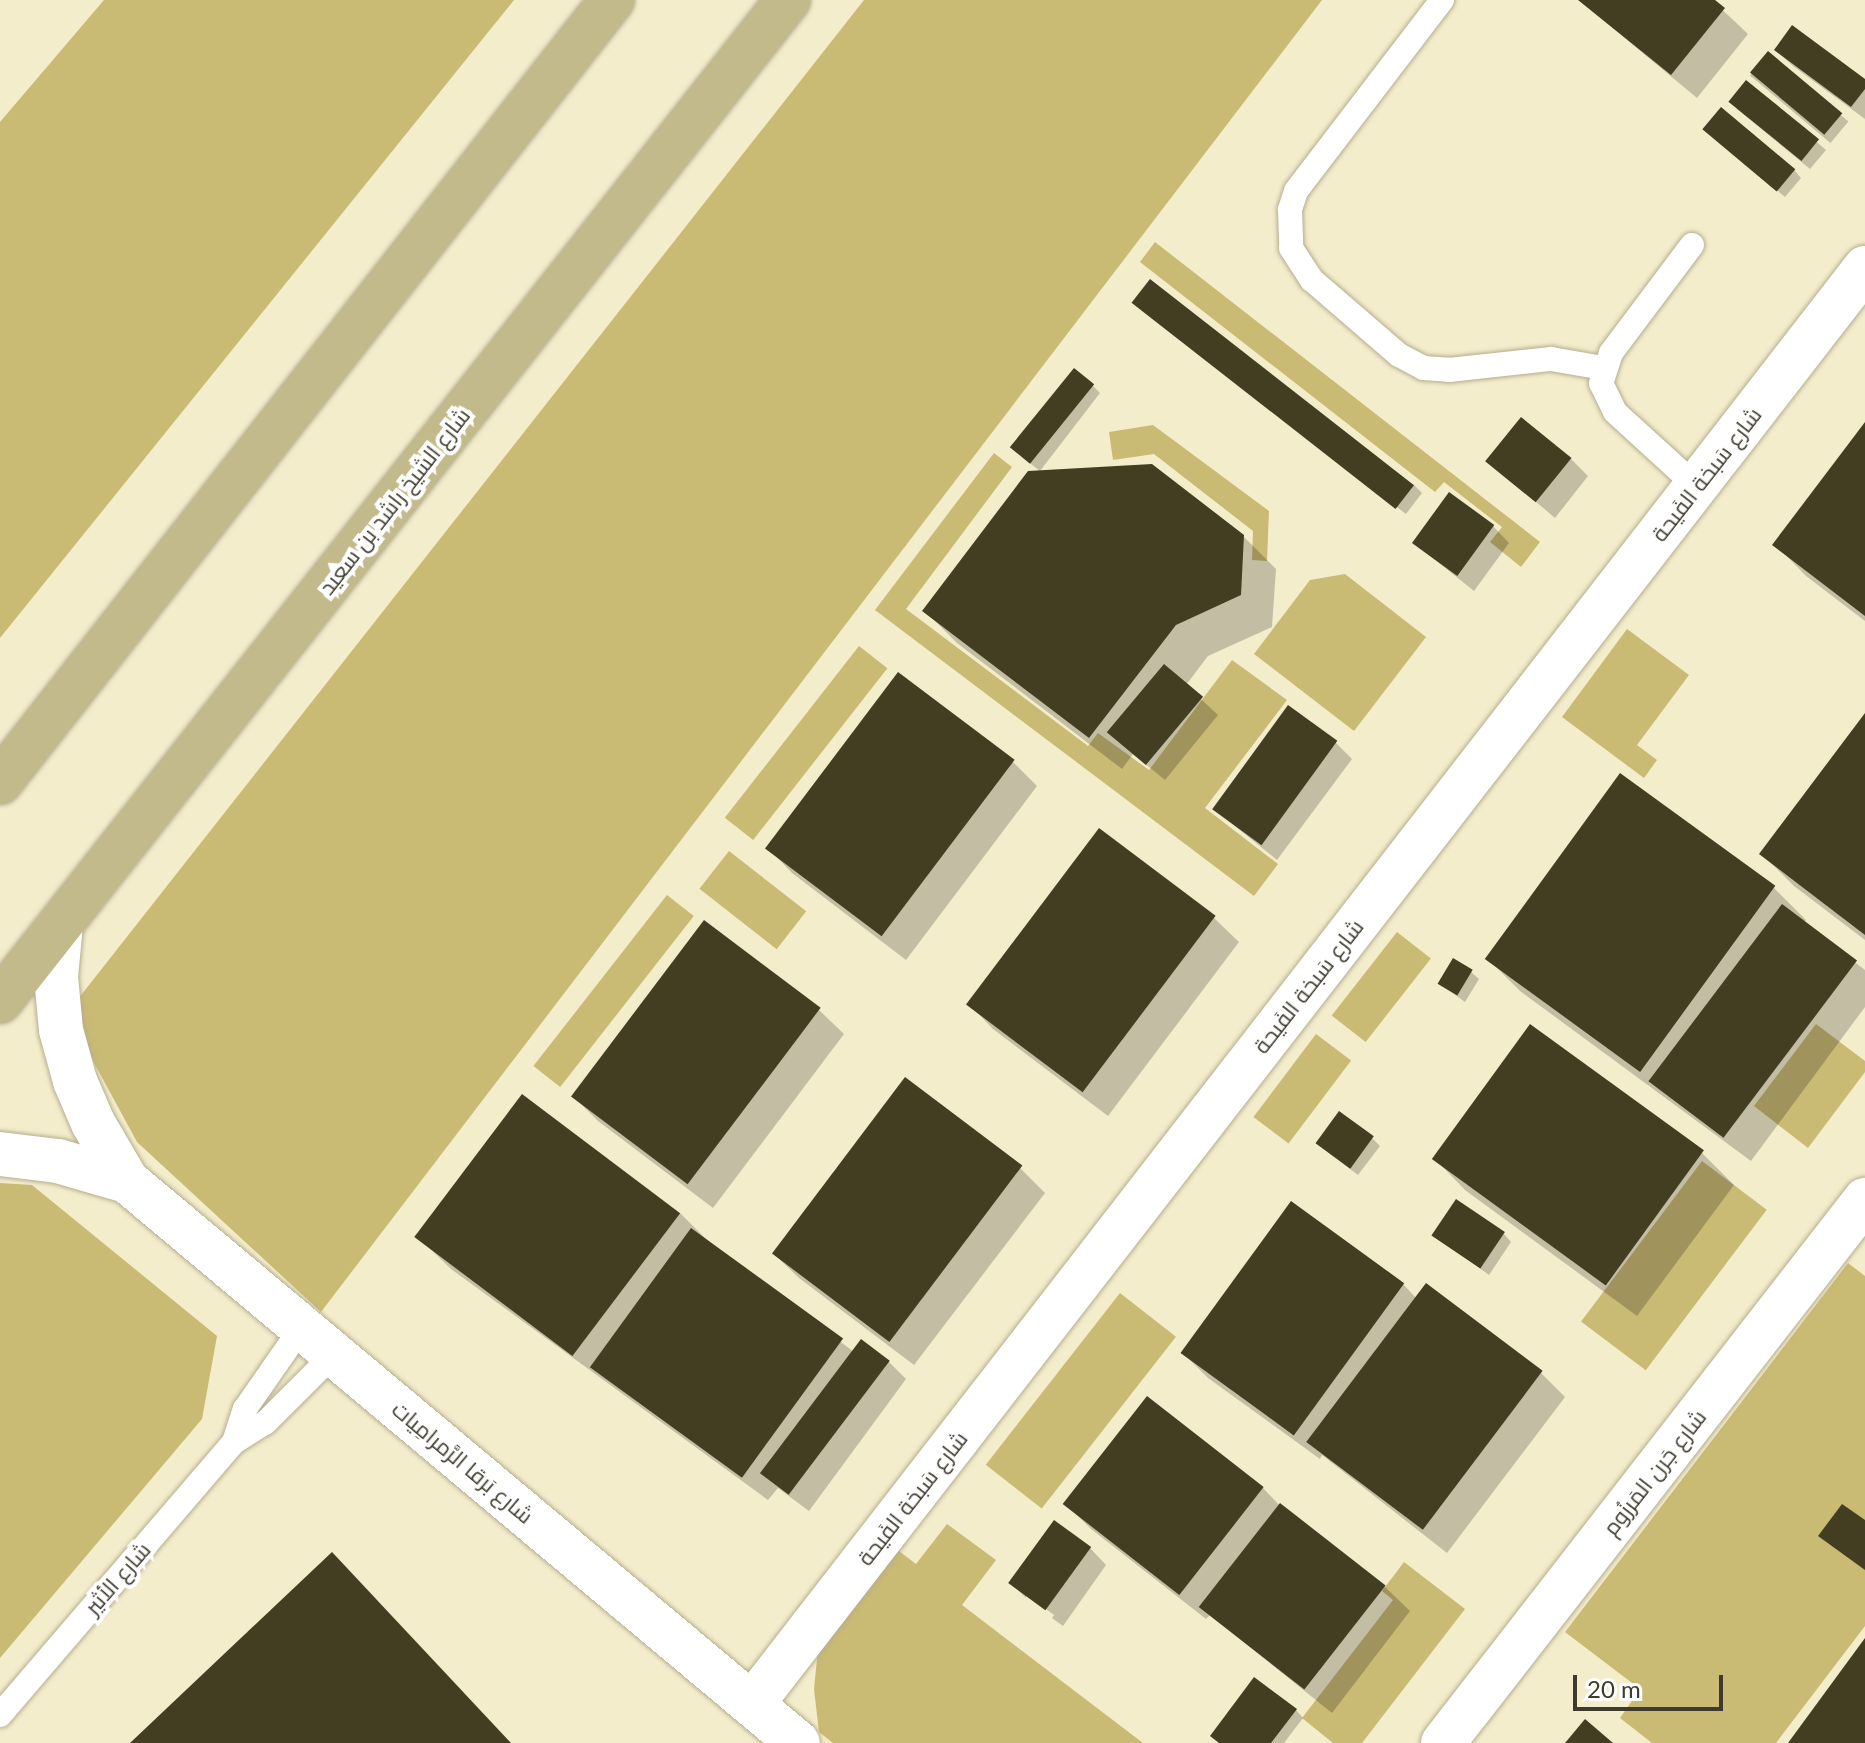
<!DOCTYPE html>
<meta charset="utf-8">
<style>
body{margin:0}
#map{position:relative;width:1865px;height:1743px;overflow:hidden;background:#f4edcc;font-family:Lato,Cairo,sans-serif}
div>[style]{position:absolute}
.green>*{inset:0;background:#c9ba74;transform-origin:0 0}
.shadow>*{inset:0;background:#0003;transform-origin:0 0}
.building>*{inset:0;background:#433e22;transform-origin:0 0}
.roads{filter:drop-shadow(0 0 2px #b4ae8f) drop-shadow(0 0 2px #b4ae8f)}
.service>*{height:24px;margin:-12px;padding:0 12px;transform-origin:12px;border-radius:12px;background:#fff}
.minor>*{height:44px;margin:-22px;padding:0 22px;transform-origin:22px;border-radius:22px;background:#fff}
.primary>*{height:44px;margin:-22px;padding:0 22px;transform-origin:22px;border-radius:22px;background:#c3ba8b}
span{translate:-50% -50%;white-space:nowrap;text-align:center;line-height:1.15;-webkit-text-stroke:8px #fff;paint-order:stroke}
.street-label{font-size:22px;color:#3e3b2e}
.scale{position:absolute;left:1573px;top:1675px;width:150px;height:36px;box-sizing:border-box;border:4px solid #3e3b2e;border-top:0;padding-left:10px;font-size:24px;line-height:28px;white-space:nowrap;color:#3e3b2e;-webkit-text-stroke:6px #fff;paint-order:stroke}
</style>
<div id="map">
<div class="green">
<div style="clip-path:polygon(104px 0,514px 0,0 638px,0 122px)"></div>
<div style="clip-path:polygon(864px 0,1322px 0,321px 1312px,137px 1142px,67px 1013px)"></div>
<div style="clip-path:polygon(1155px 242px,1540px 542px,1521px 567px,1490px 542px,1502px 527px,1444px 482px,1435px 492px,1140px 262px)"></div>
<div style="clip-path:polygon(1153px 425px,1269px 511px,1267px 561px,1252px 560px,1253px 531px,1154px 454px,1113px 460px,1109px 432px)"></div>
<div style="clip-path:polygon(994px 453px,1012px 467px,906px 609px,1088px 746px,1098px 733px,1149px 770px,1232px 660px,1287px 700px,1205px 808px,1278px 864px,1254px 896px,875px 610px)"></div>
<div style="clip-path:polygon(1345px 574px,1426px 637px,1354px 731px,1254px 654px,1310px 580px)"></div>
<div style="clip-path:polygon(1627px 629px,1689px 675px,1637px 745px,1657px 760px,1644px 778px,1562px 717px)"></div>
<div style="left:859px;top:646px;width:36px;height:218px;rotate:38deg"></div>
<div style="left:729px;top:851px;width:98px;height:48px;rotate:38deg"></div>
<div style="left:667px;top:895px;width:34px;height:217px;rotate:38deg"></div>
<div style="left:1397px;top:932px;width:43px;height:106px;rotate:38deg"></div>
<div style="clip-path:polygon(1816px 1024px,1865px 1061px,1865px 1072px,1808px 1148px,1754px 1106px)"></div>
<div style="left:1316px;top:1034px;width:44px;height:104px;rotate:37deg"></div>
<div style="left:1702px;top:1161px;width:81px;height:201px;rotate:37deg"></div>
<div style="clip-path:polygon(0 1183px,32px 1185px,217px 1336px,202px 1419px,0 1658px)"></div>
<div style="clip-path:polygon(1848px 1263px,1865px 1276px,1865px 1626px,1776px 1743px,1652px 1743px,1620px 1718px,1640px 1689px,1565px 1632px)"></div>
<div style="left:1120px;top:1293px;width:71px;height:218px;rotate:38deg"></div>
<div style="clip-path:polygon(947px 1524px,996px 1560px,962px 1605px,1143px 1743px,833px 1743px,819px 1732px,814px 1689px,818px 1649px,895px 1548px,916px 1564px)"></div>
<div style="clip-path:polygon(1404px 1562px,1465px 1609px,1362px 1743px,1333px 1743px,1302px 1718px,1393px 1600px,1382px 1591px)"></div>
</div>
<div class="shadow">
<div style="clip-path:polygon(1579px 0,1712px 0,1748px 34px,1697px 98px)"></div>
<div style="clip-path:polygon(1776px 50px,1865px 81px,1865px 119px,1793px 66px)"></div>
<div style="left:1768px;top:54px;width:105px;height:28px;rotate:40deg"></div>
<div style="clip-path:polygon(1746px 82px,1826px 150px,1810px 169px,1737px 109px)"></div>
<div style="clip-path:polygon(1713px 137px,1794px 170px,1801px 178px,1785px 197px)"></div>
<div style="clip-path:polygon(1141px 310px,1414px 485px,1422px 493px,1406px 514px)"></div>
<div style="clip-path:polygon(1092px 385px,1100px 393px,1040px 471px,1022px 457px)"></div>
<div style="clip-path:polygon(1865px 425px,1865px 621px,1806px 576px,1775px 544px)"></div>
<div style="clip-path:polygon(1571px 459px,1588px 476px,1555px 518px,1488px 461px)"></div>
<div style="clip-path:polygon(1493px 526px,1509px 543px,1474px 591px,1414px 543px)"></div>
<div style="clip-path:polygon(1243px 536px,1276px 569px,1272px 627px,1208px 656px,1186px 685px,1218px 715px,1165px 780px,1133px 754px,1122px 769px,957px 643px,925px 611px)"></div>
<div style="clip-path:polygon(898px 675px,1013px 762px,1037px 786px,906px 960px,792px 873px,768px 848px)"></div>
<div style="clip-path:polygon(1865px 717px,1865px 940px,1794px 886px,1762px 854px)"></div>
<div style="clip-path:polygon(1335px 742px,1352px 759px,1277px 860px,1214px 809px)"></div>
<div style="clip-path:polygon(1099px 831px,1214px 918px,1239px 942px,1108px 1116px,993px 1029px,969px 1004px)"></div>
<div style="clip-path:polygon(1774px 888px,1806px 920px,1804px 923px,1865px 970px,1865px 1007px,1751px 1161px,1520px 991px,1488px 959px)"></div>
<div style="clip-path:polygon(1471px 972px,1479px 979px,1465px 1002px,1439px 983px)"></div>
<div style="clip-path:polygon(819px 1010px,844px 1034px,713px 1208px,598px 1121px,574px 1097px)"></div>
<div style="clip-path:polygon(1530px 1027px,1702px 1153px,1734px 1185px,1637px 1316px,1465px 1190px,1434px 1158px)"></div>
<div style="clip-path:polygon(1372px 1138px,1380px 1146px,1358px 1175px,1325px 1150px)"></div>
<div style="clip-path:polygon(1020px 1168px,1045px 1193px,914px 1365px,799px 1278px,774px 1254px)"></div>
<div style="clip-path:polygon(680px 1213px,712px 1245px,854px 1352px,889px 1362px,906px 1379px,809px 1511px,778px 1488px,768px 1500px,451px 1269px,419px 1238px)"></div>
<div style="clip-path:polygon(1504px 1234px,1511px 1242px,1489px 1275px,1434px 1235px)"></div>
<div style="clip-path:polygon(1403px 1284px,1417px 1299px,1541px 1373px,1565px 1397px,1447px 1553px,1322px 1455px,1320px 1459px,1208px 1378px,1184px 1354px)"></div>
<div style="clip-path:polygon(1263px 1488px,1282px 1508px,1385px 1587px,1410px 1611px,1332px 1713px,1210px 1615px,1206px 1619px,1091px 1529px,1066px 1504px)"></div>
<div style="clip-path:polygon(1090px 1548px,1106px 1565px,1063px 1626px,1052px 1618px,1054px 1615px,1026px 1594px,1026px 1598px,1011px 1583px)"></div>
<div style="clip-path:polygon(1296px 1710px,1303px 1718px,1284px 1743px,1220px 1743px)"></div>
</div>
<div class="building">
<div style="clip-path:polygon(1578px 0,1715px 0,1725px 8px,1671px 75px)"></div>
<div style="clip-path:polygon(1792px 25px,1865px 79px,1865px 89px,1851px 107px,1774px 50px)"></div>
<div style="left:1768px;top:51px;width:97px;height:28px;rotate:40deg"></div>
<div style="left:1746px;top:80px;width:94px;height:28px;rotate:39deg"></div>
<div style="left:1721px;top:107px;width:97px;height:29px;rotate:40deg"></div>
<div style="left:1150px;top:279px;width:335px;height:30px;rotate:38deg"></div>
<div style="left:1074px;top:368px;width:26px;height:102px;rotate:39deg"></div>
<div style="left:1521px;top:417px;width:65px;height:57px;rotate:39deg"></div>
<div style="clip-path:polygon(1865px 422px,1865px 616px,1772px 545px)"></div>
<div style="clip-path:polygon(1152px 464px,1244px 535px,1241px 595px,1176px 625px,1089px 738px,922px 611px,1028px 471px)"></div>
<div style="left:1449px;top:492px;width:56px;height:63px;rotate:36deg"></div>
<div style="left:1164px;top:664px;width:51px;height:89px;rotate:40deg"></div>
<div style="left:898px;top:672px;width:146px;height:221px;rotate:37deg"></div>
<div style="left:1288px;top:705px;width:61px;height:129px;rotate:36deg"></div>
<div style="clip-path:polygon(1865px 713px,1865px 935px,1759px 854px)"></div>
<div style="left:1620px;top:773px;width:192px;height:230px;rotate:36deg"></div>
<div style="left:1099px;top:828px;width:146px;height:221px;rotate:37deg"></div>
<div style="left:1782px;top:904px;width:94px;height:222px;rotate:37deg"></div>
<div style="left:704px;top:920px;width:146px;height:221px;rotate:37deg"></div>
<div style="left:1453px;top:958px;width:23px;height:30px;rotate:31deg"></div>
<div style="left:1530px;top:1024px;width:215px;height:167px;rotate:36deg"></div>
<div style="left:905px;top:1077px;width:147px;height:221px;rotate:37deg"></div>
<div style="left:522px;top:1094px;width:198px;height:179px;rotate:37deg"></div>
<div style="left:1339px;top:1111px;width:43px;height:40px;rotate:36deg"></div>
<div style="left:1456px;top:1199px;width:59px;height:44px;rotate:34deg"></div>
<div style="left:1291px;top:1201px;width:140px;height:188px;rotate:36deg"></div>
<div style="left:691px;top:1228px;width:188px;height:172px;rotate:36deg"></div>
<div style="left:1426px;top:1283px;width:146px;height:199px;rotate:37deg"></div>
<div style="left:861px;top:1339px;width:36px;height:168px;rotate:37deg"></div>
<div style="left:1147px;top:1396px;width:148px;height:137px;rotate:38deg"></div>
<div style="left:1280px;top:1503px;width:134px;height:132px;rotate:38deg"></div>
<div style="clip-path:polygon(1842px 1504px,1865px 1520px,1865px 1570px,1818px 1536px)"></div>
<div style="left:1054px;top:1520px;width:46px;height:78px;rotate:36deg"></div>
<div style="clip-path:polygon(332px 1552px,511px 1743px,130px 1743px)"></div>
<div style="clip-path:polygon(1865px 1638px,1865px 1743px,1788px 1743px)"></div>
<div style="clip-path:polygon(1254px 1677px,1297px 1709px,1271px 1743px,1219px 1743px,1210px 1736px)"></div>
<div style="clip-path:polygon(1585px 1719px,1613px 1743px,1565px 1743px)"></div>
</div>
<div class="roads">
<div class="service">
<div style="left:1442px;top:0;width:240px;rotate:127.4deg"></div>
<div style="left:1296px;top:191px;width:20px;rotate:108deg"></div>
<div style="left:1290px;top:210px;width:38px;rotate:88deg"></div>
<div style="left:1291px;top:248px;width:38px;rotate:57deg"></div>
<div style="left:1312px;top:280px;width:115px;rotate:40.8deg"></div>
<div style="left:1399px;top:355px;width:27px;rotate:28deg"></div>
<div style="left:1423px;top:368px;width:26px;rotate:4deg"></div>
<div style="left:1449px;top:370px;width:103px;rotate:-6.2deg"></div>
<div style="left:1551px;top:359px;width:53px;rotate:9.8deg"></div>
<div style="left:1692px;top:245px;width:135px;rotate:126.9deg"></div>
<div style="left:1611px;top:353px;width:32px;rotate:108deg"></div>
<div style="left:1601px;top:383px;width:32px;rotate:64deg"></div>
<div style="left:1615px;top:412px;width:110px;rotate:42.4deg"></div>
<div style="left:234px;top:1442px;width:35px;rotate:-72deg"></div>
<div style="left:245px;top:1409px;width:100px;rotate:-55.2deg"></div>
<div style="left:0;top:1715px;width:360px;rotate:-49.4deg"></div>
<div style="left:234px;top:1442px;width:36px;rotate:-32deg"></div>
<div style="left:265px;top:1423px;width:98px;rotate:-45deg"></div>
</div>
<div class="minor">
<div style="left:61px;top:924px;width:53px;rotate:95.4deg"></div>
<div style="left:56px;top:977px;width:53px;rotate:84.6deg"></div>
<div style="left:61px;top:1030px;width:53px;rotate:74.6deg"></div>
<div style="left:75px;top:1081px;width:46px;rotate:66.8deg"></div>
<div style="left:93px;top:1123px;width:67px;rotate:59.6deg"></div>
<div style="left:127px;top:1181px;width:875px;rotate:39.95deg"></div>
<div style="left:0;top:1154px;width:58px;rotate:6.9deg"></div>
<div style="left:58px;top:1161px;width:72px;rotate:16.2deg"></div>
<div style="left:752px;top:1704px;width:1817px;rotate:-52.22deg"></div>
<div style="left:1443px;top:1743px;width:688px;rotate:-52.15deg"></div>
</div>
<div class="primary">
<div style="left:0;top:782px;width:993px;rotate:-51.95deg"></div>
<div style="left:0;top:1001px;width:1274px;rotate:-51.79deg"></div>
</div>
</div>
<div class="street-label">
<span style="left:1706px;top:474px;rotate:-52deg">شارع سَبخة الفَيحة</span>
<span style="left:394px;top:501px;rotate:-52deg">شارع الشيخ راشد بن سعيد</span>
<span style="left:1308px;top:986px;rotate:-52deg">شارع سَبخة الفَيحة</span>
<span style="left:463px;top:1462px;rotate:40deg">شارع بَرقا الرَّمرامِيات</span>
<span style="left:1654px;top:1472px;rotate:-52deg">شارع جَرن المَرزُوم</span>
<span style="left:912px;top:1498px;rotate:-52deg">شارع سَبخة الفَيحة</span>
<span style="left:117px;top:1578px;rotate:-49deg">شارع الأثير</span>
</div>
<div class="scale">20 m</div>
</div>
